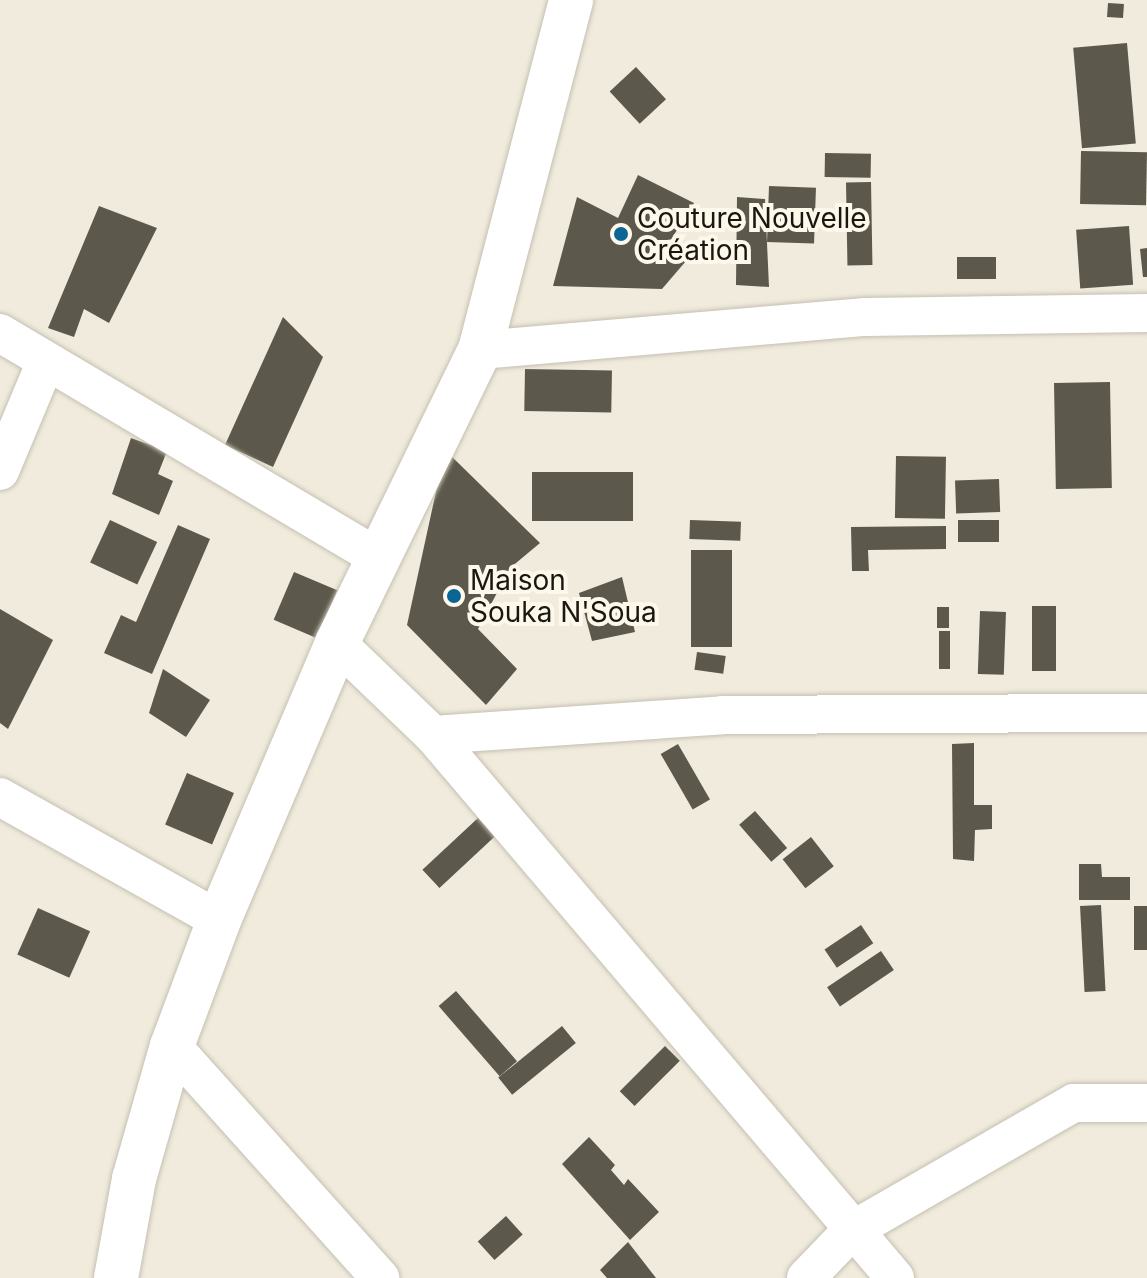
<!DOCTYPE html>
<meta charset="utf-8">
<style>
body{margin:0}
#map{position:relative;width:1147px;height:1278px;overflow:hidden;background:#f0ebdc;font-family:Inter,sans-serif}
div>[style]{position:absolute}
.building>*{inset:0;background:#5c584b;transform-origin:0 0}
.roads{filter:drop-shadow(0 0 2px #c5c0b2) drop-shadow(0 0 2px #c5c0b2)}
.street>*{height:38px;margin:-19px;padding:0 19px;transform-origin:19px;border-radius:19px;background:#fff}
.secondary>*{height:44px;margin:-22px;padding:0 22px;transform-origin:22px;border-radius:22px;background:#fff}
.dots>*{width:22px;height:22px;translate:-50% -50%;box-sizing:border-box;border:4px solid #fdf8e9;border-radius:50%}
span{translate:-50% -50%;white-space:nowrap;text-align:center;line-height:1.15;-webkit-text-stroke:8px #fdf8e9;paint-order:stroke}
.poi-label{font-size:28px;color:#191712}
.left{translate:0 -50%;text-align:left}
</style>
<div id="map">
<div class="building">
<div style="left:1108px;top:3px;width:16px;height:14px;rotate:4deg"></div>
<div style="left:1127px;top:43px;width:101px;height:54px;rotate:85deg"></div>
<div style="left:636px;top:67px;width:44px;height:36px;rotate:47deg"></div>
<div style="left:1081px;top:151px;width:66px;height:53px;rotate:1deg"></div>
<div style="left:825px;top:153px;width:46px;height:24px;rotate:1deg"></div>
<div style="clip-path:polygon(638px 175px,694px 203px,665px 249px,686px 261px,662px 289px,553px 286px,577px 197px,618px 218px)"></div>
<div style="left:871px;top:182px;width:83px;height:25px;rotate:89deg"></div>
<div style="left:769px;top:186px;width:47px;height:56px;rotate:2deg"></div>
<div style="clip-path:polygon(737px 197px,765px 199px,769px 287px,736px 285px)"></div>
<div style="clip-path:polygon(99px 206px,157px 228px,109px 323px,84px 309px,74px 337px,48px 328px)"></div>
<div style="left:1129px;top:226px;width:59px;height:53px;rotate:86deg"></div>
<div style="clip-path:polygon(1147px 248px,1147px 277px,1143px 277px,1140px 249px)"></div>
<div style="left:957px;top:257px;width:39px;height:22px"></div>
<div style="clip-path:polygon(283px 317px,323px 357px,273px 467px,225px 445px)"></div>
<div style="left:525px;top:369px;width:87px;height:42px;rotate:1deg"></div>
<div style="left:1110px;top:382px;width:106px;height:56px;rotate:89deg"></div>
<div style="clip-path:polygon(131px 438px,167px 451px,158px 474px,173px 481px,159px 515px,112px 494px)"></div>
<div style="clip-path:polygon(445px 450px,540px 543px,510px 568px,478px 629px,517px 669px,486px 705px,407px 625px)"></div>
<div style="left:896px;top:456px;width:50px;height:62px;rotate:1deg"></div>
<div style="left:532px;top:472px;width:101px;height:49px"></div>
<div style="left:999px;top:479px;width:33px;height:44px;rotate:88deg"></div>
<div style="left:110px;top:520px;width:52px;height:47px;rotate:25deg"></div>
<div style="left:690px;top:520px;width:51px;height:19px;rotate:2deg"></div>
<div style="left:958px;top:520px;width:41px;height:22px"></div>
<div style="clip-path:polygon(178px 525px,210px 539px,152px 674px,104px 653px,121px 615px,136px 622px)"></div>
<div style="clip-path:polygon(946px 526px,946px 549px,868px 550px,869px 571px,852px 571px,851px 527px)"></div>
<div style="left:691px;top:550px;width:41px;height:97px"></div>
<div style="left:294px;top:572px;width:47px;height:52px;rotate:23deg"></div>
<div style="clip-path:polygon(622px 577px,635px 632px,592px 641px,579px 593px)"></div>
<div style="left:1032px;top:606px;width:24px;height:65px"></div>
<div style="left:937px;top:607px;width:12px;height:21px"></div>
<div style="clip-path:polygon(0 609px,53px 640px,8px 729px,0 723px)"></div>
<div style="left:980px;top:611px;width:26px;height:63px;rotate:2deg"></div>
<div style="left:939px;top:631px;width:11px;height:38px"></div>
<div style="left:697px;top:652px;width:29px;height:18px;rotate:8deg"></div>
<div style="clip-path:polygon(163px 669px,210px 700px,186px 737px,149px 713px)"></div>
<div style="clip-path:polygon(974px 743px,974px 805px,992px 805px,992px 829px,975px 830px,974px 861px,953px 859px,952px 744px)"></div>
<div style="left:678px;top:744px;width:64px;height:20px;rotate:60deg"></div>
<div style="left:187px;top:773px;width:51px;height:56px;rotate:23deg"></div>
<div style="left:755px;top:811px;width:49px;height:21px;rotate:49deg"></div>
<div style="left:478px;top:818px;width:25px;height:76px;rotate:47deg"></div>
<div style="left:811px;top:837px;width:37px;height:36px;rotate:52deg"></div>
<div style="clip-path:polygon(1079px 864px,1101px 864px,1102px 877px,1130px 877px,1130px 900px,1079px 900px)"></div>
<div style="left:1101px;top:905px;width:86px;height:21px;rotate:87deg"></div>
<div style="left:1134px;top:906px;width:13px;height:44px"></div>
<div style="left:38px;top:908px;width:57px;height:51px;rotate:24deg"></div>
<div style="left:861px;top:925px;width:22px;height:44px;rotate:56deg"></div>
<div style="left:881px;top:951px;width:23px;height:65px;rotate:56deg"></div>
<div style="left:456px;top:991px;width:93px;height:23px;rotate:49deg"></div>
<div style="left:562px;top:1026px;width:22px;height:82px;rotate:51deg"></div>
<div style="left:665px;top:1046px;width:21px;height:64px;rotate:45deg"></div>
<div style="clip-path:polygon(589px 1137px,615px 1165px,611px 1170px,624px 1185px,628px 1179px,659px 1212px,630px 1240px,562px 1164px)"></div>
<div style="left:506px;top:1216px;width:25px;height:38px;rotate:48deg"></div>
<div style="clip-path:polygon(628px 1242px,656px 1278px,607px 1278px,600px 1270px)"></div>
</div>
<div class="roads">
<div class="street">
<div style="left:0;top:333px;width:439px;rotate:30.7deg"></div>
<div style="left:480px;top:350px;width:387px;rotate:-4.9deg"></div>
<div style="left:866px;top:317px;width:281px;rotate:-0.8deg"></div>
<div style="left:0;top:471px;width:119px;rotate:-67.3deg"></div>
<div style="left:337px;top:643px;width:133px;rotate:43.8deg"></div>
<div style="left:433px;top:735px;width:713px;rotate:49.61deg"></div>
<div style="left:433px;top:735px;width:291px;rotate:-3.9deg"></div>
<div style="left:723px;top:715px;width:424px;rotate:-0.3deg"></div>
<div style="left:0;top:797px;width:251px;rotate:29.3deg"></div>
<div style="left:172px;top:1046px;width:312px;rotate:48.1deg"></div>
<div style="left:806px;top:1278px;width:65px;rotate:-46.2deg"></div>
<div style="left:851px;top:1231px;width:257px;rotate:-29.9deg"></div>
<div style="left:1074px;top:1103px;width:73px"></div>
</div>
<div class="secondary">
<div style="left:116px;top:1278px;width:101px;rotate:-79.7deg"></div>
<div style="left:134px;top:1179px;width:138px;rotate:-74.1deg"></div>
<div style="left:172px;top:1046px;width:134px;rotate:-69.5deg"></div>
<div style="left:219px;top:920px;width:301px;rotate:-66.9deg"></div>
<div style="left:337px;top:643px;width:326px;rotate:-64deg"></div>
<div style="left:480px;top:350px;width:362px;rotate:-75.4deg"></div>
</div>
</div>
<div class="dots">
<div style="left:621px;top:234px;background:#0b6595"></div>
<div style="left:454px;top:596px;background:#0b6595"></div>
</div>
<div class="poi-label">
<span class="left" style="left:637px;top:234px">Couture Nouvelle<br>Création</span>
<span class="left" style="left:470px;top:596px">Maison<br>Souka N'Soua</span>
</div>
</div>
